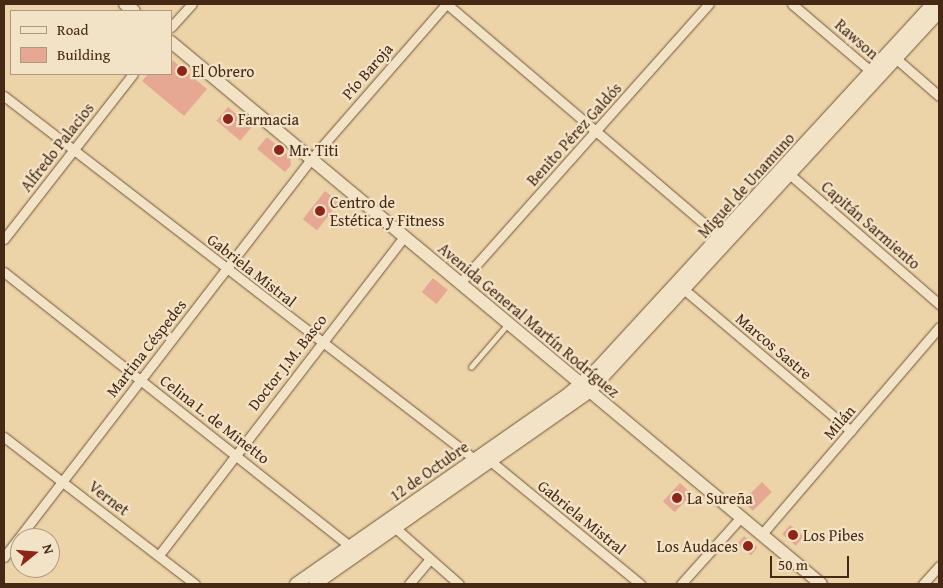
<!DOCTYPE html>
<meta charset="utf-8">
<style>
body{margin:0}
#map{position:relative;width:943px;height:588px;overflow:hidden;background:#ecd4a8;font-family:"Gentium Book Plus",serif}
div>[style]{position:absolute}
.building>*{inset:0;background:#e6a892;transform-origin:0 0}
.roads{filter:drop-shadow(0 0 1px #70543a) drop-shadow(0 0 1px #70543a)}
.lane>*{height:4.5px;margin:-2.25px;padding:0 2.25px;transform-origin:2.25px;border-radius:2.25px;background:#f3e3c6}
.street>*{height:9px;margin:-4.5px;padding:0 4.5px;transform-origin:4.5px;border-radius:4.5px;background:#f3e3c6}
.secondary>*{height:12px;margin:-6px;padding:0 6px;transform-origin:6px;border-radius:6px;background:#f3e3c6}
.dots>*{width:14px;height:14px;translate:-50% -50%;box-sizing:border-box;border:2px solid #f3e3c6;border-radius:50%}
span{translate:-50% -50%;white-space:nowrap;text-align:center;line-height:1.15;-webkit-text-stroke:4.5px #f3e3c6;paint-order:stroke}
.street-label{font-size:16px;color:#462915}
.poi-label{font-size:16px;color:#462915}
.left{translate:0 -50%;text-align:left}
.right{translate:-100% -50%;text-align:right}
.frame{position:absolute;inset:0;border:5px solid #462915;pointer-events:none}
.legend{position:absolute;left:10px;top:10px;width:162px;height:65px;box-sizing:border-box;background:#f3e3c6;border:1px solid #ae997f;margin:0;padding:6px 9px;list-style:none;font-size:15px;color:#462915}
.legend li{display:flex;align-items:center;gap:10px;height:25px}
.legend b{width:25px;border:1px solid #ae997f}
.north{position:absolute;left:10px;top:528px;width:50px;height:50px;box-sizing:border-box;background:#f3e3c6;border:1px solid #ae997f;border-radius:50%;rotate:73deg;font-size:14px;font-weight:700;line-height:20px;text-align:center;color:#462915}
.north::after{content:'';display:block;margin:auto;width:18px;height:22px;background:#8f2418;clip-path:polygon(50% 0,100% 100%,50% 72%,0 100%)}
.scale{position:absolute;left:770px;top:556px;width:79px;height:22px;box-sizing:border-box;border:2px solid #462915;border-top:0;padding-left:6px;font-size:15px;line-height:18px;white-space:nowrap;color:#462915;-webkit-text-stroke:4px #f3e3c6;paint-order:stroke}
</style>
<div id="map">
<div class="building">
<div style="clip-path:polygon(171px 59px,207px 89px,184px 116px,142px 81px,148px 74px,171px 74px)"></div>
<div style="left:228px;top:107px;width:31px;height:18px;rotate:40deg"></div>
<div style="clip-path:polygon(267px 137px,290px 156px,291px 165px,285px 172px,257px 149px)"></div>
<div style="left:325px;top:191px;width:18px;height:36px;rotate:38deg"></div>
<div style="left:433px;top:278px;width:19px;height:18px;rotate:39deg"></div>
<div style="left:762px;top:482px;width:14px;height:27px;rotate:45deg"></div>
<div style="left:680px;top:483px;width:16px;height:25px;rotate:43deg"></div>
<div style="left:790px;top:525px;width:18px;height:12px;rotate:41deg"></div>
<div style="left:744px;top:536px;width:18px;height:10px;rotate:41deg"></div>
</div>
<div class="roads">
<div class="lane">
<div style="left:471px;top:367px;width:55px;rotate:-49.4deg"></div>
</div>
<div class="street">
<div style="left:447px;top:4px;width:362px;rotate:40.5deg"></div>
<div style="left:792px;top:4px;width:109px;rotate:40.5deg"></div>
<div style="left:171px;top:27px;width:31px;rotate:-48deg"></div>
<div style="left:892px;top:55px;width:62px;rotate:41.1deg"></div>
<div style="left:4px;top:96px;width:599px;rotate:37.67deg"></div>
<div style="left:786px;top:171px;width:203px;rotate:41deg"></div>
<div style="left:4px;top:239px;width:209px;rotate:-52deg"></div>
<div style="left:4px;top:272px;width:448px;rotate:38.4deg"></div>
<div style="left:460px;top:283px;width:374px;rotate:-48.3deg"></div>
<div style="left:680px;top:286px;width:224px;rotate:40.3deg"></div>
<div style="left:4px;top:437px;width:241px;rotate:37.6deg"></div>
<div style="left:488px;top:459px;width:197px;rotate:39.4deg"></div>
<div style="left:392px;top:525px;width:89px;rotate:41.4deg"></div>
<div style="left:761px;top:535px;width:274px;rotate:-49.4deg"></div>
<div style="left:159px;top:555px;width:401px;rotate:-52.4deg"></div>
<div style="left:4px;top:557px;width:503px;rotate:-52.35deg"></div>
<div style="left:311px;top:159px;width:206px;rotate:-48.9deg"></div>
<div style="left:409px;top:584px;width:31px;rotate:-50deg"></div>
<div style="left:681px;top:584px;width:89px;rotate:-48.2deg"></div>
<div style="left:923px;top:584px;width:24px;rotate:-48deg"></div>
</div>
<div class="secondary">
<div style="left:125px;top:4px;width:11px;rotate:38deg"></div>
<div style="left:171px;top:42px;width:846px;rotate:39.82deg"></div>
<div style="left:296px;top:584px;width:330px;rotate:-34.9deg"></div>
<div style="left:567px;top:395px;width:38px;rotate:-41deg"></div>
<div style="left:596px;top:370px;width:497px;rotate:-47.4deg"></div>
<div style="left:315px;top:584px;width:335px;rotate:-35deg"></div>
<div style="left:589px;top:392px;width:517px;rotate:-47.35deg"></div>
</div>
</div>
<div class="dots">
<div style="left:182px;top:71px;background:#8f2418"></div>
<div style="left:228px;top:119px;background:#8f2418"></div>
<div style="left:279px;top:150px;background:#8f2418"></div>
<div style="left:320px;top:211px;background:#8f2418"></div>
<div style="left:677px;top:498px;background:#8f2418"></div>
<div style="left:793px;top:535px;background:#8f2418"></div>
<div style="left:748px;top:546px;background:#8f2418"></div>
</div>
<div class="street-label">
<span style="left:857px;top:39px;rotate:41deg">Rawson</span>
<span style="left:367px;top:71px;rotate:-49deg">Pío Baroja</span>
<span style="left:574px;top:134px;rotate:-48deg">Benito Pérez Galdós</span>
<span style="left:57px;top:147px;rotate:-52deg">Alfredo Palacios</span>
<span style="left:746px;top:185px;rotate:-48deg">Miguel de Unamuno</span>
<span style="left:871px;top:225px;rotate:41deg">Capitán Sarmiento</span>
<span style="left:252px;top:270px;rotate:38deg">Gabriela Mistral</span>
<span style="left:529px;top:320px;rotate:40deg">Avenida General Martín Rodríguez</span>
<span style="left:774px;top:346px;rotate:40deg">Marcos Sastre</span>
<span style="left:146px;top:348px;rotate:-52deg">Martina Céspedes</span>
<span style="left:287px;top:362px;rotate:-52deg">Doctor J.M. Basco</span>
<span style="left:215px;top:419px;rotate:38deg">Celina L. de Minetto</span>
<span style="left:839px;top:422px;rotate:-49deg">Milán</span>
<span style="left:429px;top:471px;rotate:-35deg">12 de Octubre</span>
<span style="left:109px;top:498px;rotate:37deg">Vernet</span>
<span style="left:582px;top:517px;rotate:39deg">Gabriela Mistral</span>
</div>
<div class="poi-label">
<span class="left" style="left:192px;top:71px">El Obrero</span>
<span class="left" style="left:238px;top:119px">Farmacia</span>
<span class="left" style="left:289px;top:150px">Mr. Titi</span>
<span class="left" style="left:330px;top:211px">Centro de<br>Estética y Fitness</span>
<span class="left" style="left:687px;top:498px">La Sureña</span>
<span class="left" style="left:803px;top:535px">Los Pibes</span>
<span class="right" style="left:738px;top:546px">Los Audaces</span>
</div>
<div class="frame"></div>
<ul class="legend">
<li><b style="height:6px;background:#f3e3c6"></b>Road</li>
<li><b style="height:14px;background:#e6a892"></b>Building</li>
</ul>
<div class="north">N</div>
<div class="scale">50 m</div>
</div>
